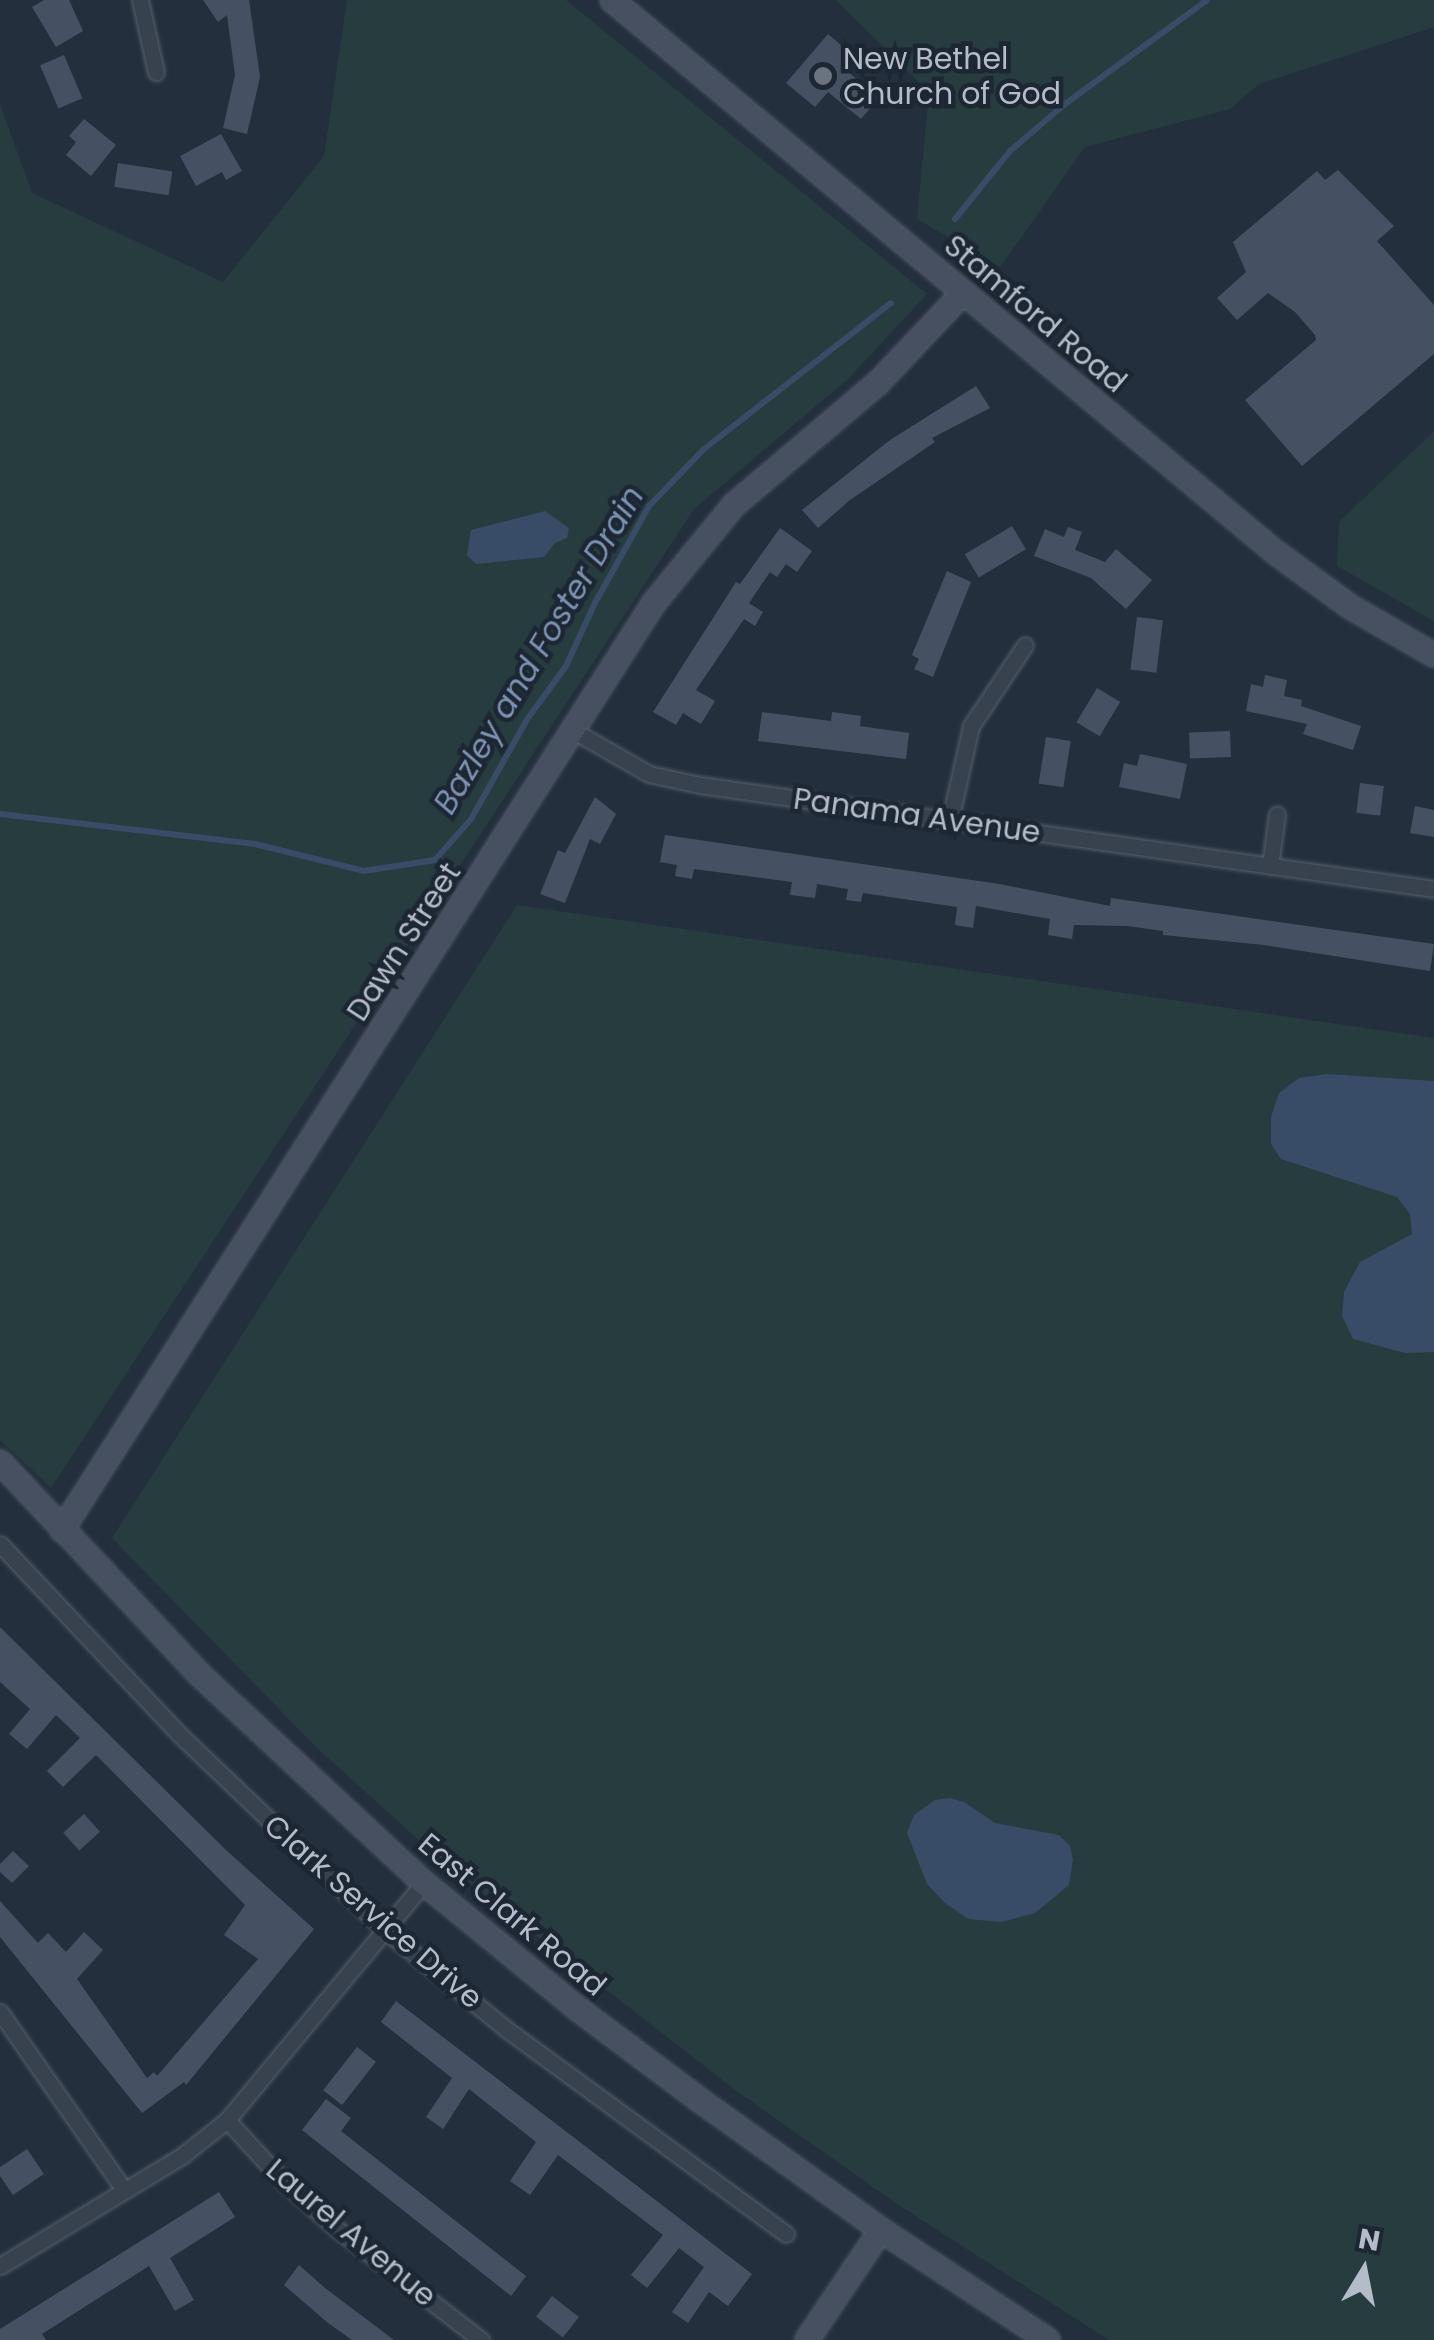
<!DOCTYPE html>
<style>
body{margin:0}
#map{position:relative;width:1434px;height:2340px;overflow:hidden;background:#242f3e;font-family:Poppins,sans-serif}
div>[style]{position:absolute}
.green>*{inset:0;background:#263c3f}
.water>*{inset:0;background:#394c67}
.stream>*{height:6px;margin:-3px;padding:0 3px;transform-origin:3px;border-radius:3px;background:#394c67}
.building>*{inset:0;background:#455162;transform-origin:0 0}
.roads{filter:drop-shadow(0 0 2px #565f6c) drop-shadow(0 0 2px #565f6c)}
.street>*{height:15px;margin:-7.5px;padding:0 7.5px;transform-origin:7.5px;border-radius:7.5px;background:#38414e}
.secondary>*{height:22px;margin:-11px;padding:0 11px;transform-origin:11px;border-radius:11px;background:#465061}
.dots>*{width:28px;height:28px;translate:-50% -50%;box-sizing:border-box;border:5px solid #1d2633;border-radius:50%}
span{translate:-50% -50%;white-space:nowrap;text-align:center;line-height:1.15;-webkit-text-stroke:9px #1d2633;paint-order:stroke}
.poi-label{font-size:30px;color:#b4bcc9}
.left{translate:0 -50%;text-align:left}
.street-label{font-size:30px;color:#b4bcc9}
.water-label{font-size:32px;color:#7c92b1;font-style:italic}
.north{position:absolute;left:1314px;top:2220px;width:100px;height:100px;-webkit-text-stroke:8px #1d2633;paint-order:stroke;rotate:10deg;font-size:28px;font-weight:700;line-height:40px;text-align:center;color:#b4bcc9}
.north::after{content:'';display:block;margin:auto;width:35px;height:45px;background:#b4bcc9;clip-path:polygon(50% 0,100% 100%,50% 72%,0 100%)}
</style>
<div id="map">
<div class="green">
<div style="clip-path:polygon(347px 0,566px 0,927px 294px,848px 379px,694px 509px,51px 1488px,0 1440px,0 104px,32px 193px,223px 282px,324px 156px)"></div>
<div style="clip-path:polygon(836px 0,1434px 0,1434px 27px,1259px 84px,1230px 109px,1085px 147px,1000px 267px,917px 219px,929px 92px)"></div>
<div style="clip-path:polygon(1434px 431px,1434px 621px,1337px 566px,1339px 522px)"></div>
<div style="clip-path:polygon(517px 905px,1434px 1038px,1434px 2340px,1109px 2340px,903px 2208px,735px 2090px,446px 1865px,316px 1747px,112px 1538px)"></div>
</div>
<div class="water">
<div style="clip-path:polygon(545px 511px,569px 528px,567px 538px,555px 543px,544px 557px,476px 564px,467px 555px,471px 530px)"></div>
<div style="clip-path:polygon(1327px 1074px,1434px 1081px,1434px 1352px,1405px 1353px,1353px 1339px,1342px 1316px,1344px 1292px,1360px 1262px,1412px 1234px,1410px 1214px,1397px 1197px,1281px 1159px,1271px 1144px,1271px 1117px,1279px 1093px,1299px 1078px)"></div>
<div style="clip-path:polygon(950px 1798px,964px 1802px,995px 1823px,1059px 1835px,1070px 1846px,1073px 1860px,1069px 1885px,1035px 1913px,1001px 1922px,968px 1919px,945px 1903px,927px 1884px,907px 1833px,914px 1815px,935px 1800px)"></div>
</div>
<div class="stream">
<div style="left:955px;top:219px;width:87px;rotate:-51deg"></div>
<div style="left:1010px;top:151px;width:72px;rotate:-40.5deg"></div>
<div style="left:1065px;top:104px;width:176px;rotate:-36.2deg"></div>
<div style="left:0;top:814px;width:257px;rotate:6.7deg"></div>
<div style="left:255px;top:844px;width:112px;rotate:13.9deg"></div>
<div style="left:364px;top:871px;width:72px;rotate:-8.8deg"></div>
<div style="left:435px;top:860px;width:55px;rotate:-48.7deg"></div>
<div style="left:471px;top:819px;width:116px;rotate:-60.6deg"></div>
<div style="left:528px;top:718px;width:64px;rotate:-53.8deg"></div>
<div style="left:566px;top:666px;width:69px;rotate:-65.3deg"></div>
<div style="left:595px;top:603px;width:111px;rotate:-60.9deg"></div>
<div style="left:649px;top:506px;width:79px;rotate:-46deg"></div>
<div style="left:704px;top:449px;width:237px;rotate:-38deg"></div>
</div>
<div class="building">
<div style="clip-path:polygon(44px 0,69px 0,83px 31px,56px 47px,32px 7px)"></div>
<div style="clip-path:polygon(203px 0,249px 0,260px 77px,247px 134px,223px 128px,235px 75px,227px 15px,218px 22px)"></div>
<div style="clip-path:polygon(828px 34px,855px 57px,845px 69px,879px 98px,861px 119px,828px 92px,815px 107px,786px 83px)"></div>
<div style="left:64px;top:55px;width:47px;height:26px;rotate:67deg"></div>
<div style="clip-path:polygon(84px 119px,116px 145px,91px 176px,66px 155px,76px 142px,69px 136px)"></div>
<div style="clip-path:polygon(221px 134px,242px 171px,226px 180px,222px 172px,196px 186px,180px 156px)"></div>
<div style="left:118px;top:163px;width:55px;height:24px;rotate:9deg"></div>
<div style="clip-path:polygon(1338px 170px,1394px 226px,1377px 241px,1434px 305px,1434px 354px,1302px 466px,1245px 400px,1316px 340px,1315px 335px,1295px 312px,1268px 293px,1237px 320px,1217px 298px,1246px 272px,1233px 242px,1317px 171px,1325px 180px)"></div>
<div style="clip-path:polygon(976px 386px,990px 408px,932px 438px,935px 442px,850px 500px,818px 528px,802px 510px,890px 440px)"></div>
<div style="left:1012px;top:526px;width:27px;height:55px;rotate:59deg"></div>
<div style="clip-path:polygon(1068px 527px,1082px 532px,1075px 550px,1105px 562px,1116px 549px,1152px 580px,1126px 609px,1091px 578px,1034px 556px,1045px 529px,1064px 537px)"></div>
<div style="clip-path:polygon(780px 528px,812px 551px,797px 572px,786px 564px,777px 577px,770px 572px,749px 603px,763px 612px,755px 626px,744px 619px,696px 690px,715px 701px,701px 724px,683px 713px,676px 725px,653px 712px,736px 582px,740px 584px)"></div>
<div style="clip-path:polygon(947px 571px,971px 582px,933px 677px,914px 669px,919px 659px,912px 655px)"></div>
<div style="left:1137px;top:617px;width:26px;height:53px;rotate:7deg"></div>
<div style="clip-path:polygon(1265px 675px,1287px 680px,1284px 696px,1302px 700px,1301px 706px,1361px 726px,1353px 750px,1303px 734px,1307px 724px,1246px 711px,1251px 684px,1263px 687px)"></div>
<div style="left:1097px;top:688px;width:27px;height:40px;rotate:31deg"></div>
<div style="clip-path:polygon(762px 712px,831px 721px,832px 712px,861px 716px,860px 726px,909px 733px,906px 759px,758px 741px)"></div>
<div style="left:1230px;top:731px;width:26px;height:41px;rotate:88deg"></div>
<div style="left:1046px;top:737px;width:25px;height:47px;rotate:9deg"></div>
<div style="clip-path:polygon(1140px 754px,1187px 764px,1180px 799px,1119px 787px,1124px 763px,1137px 766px)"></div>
<div style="left:1360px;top:783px;width:24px;height:30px;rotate:7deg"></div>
<div style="clip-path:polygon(595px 797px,616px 814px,600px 844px,590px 839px,565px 903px,540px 894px,558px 850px,565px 853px)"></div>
<div style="clip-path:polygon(1415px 806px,1434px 810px,1434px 837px,1410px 833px)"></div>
<div style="clip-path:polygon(665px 835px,999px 884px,1110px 906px,1111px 898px,1434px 944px,1430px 971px,1264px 945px,1163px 935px,1163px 931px,1127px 926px,1074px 925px,1072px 939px,1048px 935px,1050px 919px,976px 906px,973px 928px,955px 925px,957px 907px,863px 893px,861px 902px,846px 900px,848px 889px,817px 884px,815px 898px,790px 895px,792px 882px,694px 869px,692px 879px,675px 876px,677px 865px,660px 862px)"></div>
<div style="clip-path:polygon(0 1627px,226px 1850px,314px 1929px,186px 2085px,184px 2082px,142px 2113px,0 1937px,0 1901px,38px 1943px,48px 1933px,66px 1952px,84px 1932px,103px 1950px,77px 1979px,147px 2078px,154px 2072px,157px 2076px,258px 1959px,224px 1935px,245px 1905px,96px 1755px,63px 1787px,47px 1771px,80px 1738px,56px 1715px,27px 1749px,9px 1734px,30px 1709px,0 1682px)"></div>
<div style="left:84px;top:1814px;width:24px;height:28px;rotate:48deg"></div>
<div style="clip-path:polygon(13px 1851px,29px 1866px,12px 1883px,0 1872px,0 1864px)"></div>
<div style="clip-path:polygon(396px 2001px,752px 2274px,728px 2306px,709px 2292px,688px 2323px,672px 2312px,704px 2267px,679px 2248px,647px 2288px,631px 2275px,663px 2235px,558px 2155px,530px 2195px,510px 2181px,536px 2142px,469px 2089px,443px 2129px,426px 2117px,452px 2078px,381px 2022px)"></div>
<div style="left:357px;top:2047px;width:24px;height:55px;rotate:38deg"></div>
<div style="clip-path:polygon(326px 2099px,351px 2118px,341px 2131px,526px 2276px,511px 2296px,302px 2130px)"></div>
<div style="clip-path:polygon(27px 2149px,44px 2174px,13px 2195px,0 2176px,0 2167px)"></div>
<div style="clip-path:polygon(219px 2192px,235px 2217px,170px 2258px,194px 2300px,175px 2311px,149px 2266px,42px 2334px,46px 2340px,0 2340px,0 2329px)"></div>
<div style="clip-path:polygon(299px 2265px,325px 2288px,394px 2340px,352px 2340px,328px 2323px,284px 2285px)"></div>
<div style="left:552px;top:2296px;width:34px;height:26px;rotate:38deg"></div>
</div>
<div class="roads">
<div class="street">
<div style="left:140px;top:0;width:74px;rotate:77.5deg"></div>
<div style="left:574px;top:731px;width:86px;rotate:29.8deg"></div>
<div style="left:649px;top:774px;width:52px;rotate:12.2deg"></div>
<div style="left:700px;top:785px;width:741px;rotate:8.06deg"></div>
<div style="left:950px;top:820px;width:96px;rotate:-77.4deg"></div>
<div style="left:971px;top:726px;width:97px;rotate:-56.3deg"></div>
<div style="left:1270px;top:866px;width:52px;rotate:-82.3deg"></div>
<div style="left:0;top:1544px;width:261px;rotate:46.7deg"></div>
<div style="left:179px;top:1734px;width:286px;rotate:43.6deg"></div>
<div style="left:386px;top:1931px;width:155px;rotate:39.2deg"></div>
<div style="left:506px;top:2029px;width:347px;rotate:36.2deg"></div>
<div style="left:0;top:2012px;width:217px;rotate:55.1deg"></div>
<div style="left:227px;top:2120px;width:84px;rotate:47.4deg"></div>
<div style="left:284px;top:2182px;width:71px;rotate:41.6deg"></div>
<div style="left:337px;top:2229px;width:182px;rotate:37.6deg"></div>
<div style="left:0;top:2266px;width:214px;rotate:-31.2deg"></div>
<div style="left:183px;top:2155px;width:56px;rotate:-38.5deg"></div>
<div style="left:227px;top:2120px;width:308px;rotate:-50.3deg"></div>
</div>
<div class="secondary">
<div style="left:612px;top:0;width:863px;rotate:39.78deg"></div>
<div style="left:1275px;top:552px;width:92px;rotate:36.1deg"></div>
<div style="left:1349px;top:606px;width:98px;rotate:30deg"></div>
<div style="left:0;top:1462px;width:291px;rotate:46.8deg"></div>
<div style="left:199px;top:1674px;width:307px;rotate:42.9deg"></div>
<div style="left:424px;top:1883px;width:199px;rotate:39.3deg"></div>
<div style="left:578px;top:2009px;width:154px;rotate:36.8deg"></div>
<div style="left:701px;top:2101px;width:221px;rotate:35.6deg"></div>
<div style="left:881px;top:2230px;width:200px;rotate:33.4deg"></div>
<div style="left:62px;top:1530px;width:1100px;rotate:-57.44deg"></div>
<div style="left:654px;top:603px;width:127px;rotate:-50.8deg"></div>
<div style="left:734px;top:505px;width:190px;rotate:-40.3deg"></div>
<div style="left:879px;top:382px;width:122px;rotate:-46.7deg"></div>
<div style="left:807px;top:2340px;width:133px;rotate:-56.1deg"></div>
</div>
</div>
<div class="dots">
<div style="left:823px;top:76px;background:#6b7280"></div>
</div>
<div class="poi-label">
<span class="left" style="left:843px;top:76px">New Bethel<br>Church of God</span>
</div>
<div class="street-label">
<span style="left:1035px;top:314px;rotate:40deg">Stamford Road</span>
<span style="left:917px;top:816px;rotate:8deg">Panama Avenue</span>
<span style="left:404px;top:942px;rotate:-57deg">Dawn Street</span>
<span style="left:373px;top:1912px;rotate:41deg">Clark Service Drive</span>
<span style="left:512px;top:1915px;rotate:40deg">East Clark Road</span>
<span style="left:351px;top:2233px;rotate:40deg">Laurel Avenue</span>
</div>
<div class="water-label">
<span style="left:539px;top:650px;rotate:-59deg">Bazley and Foster Drain</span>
</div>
<div class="north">N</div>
</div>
